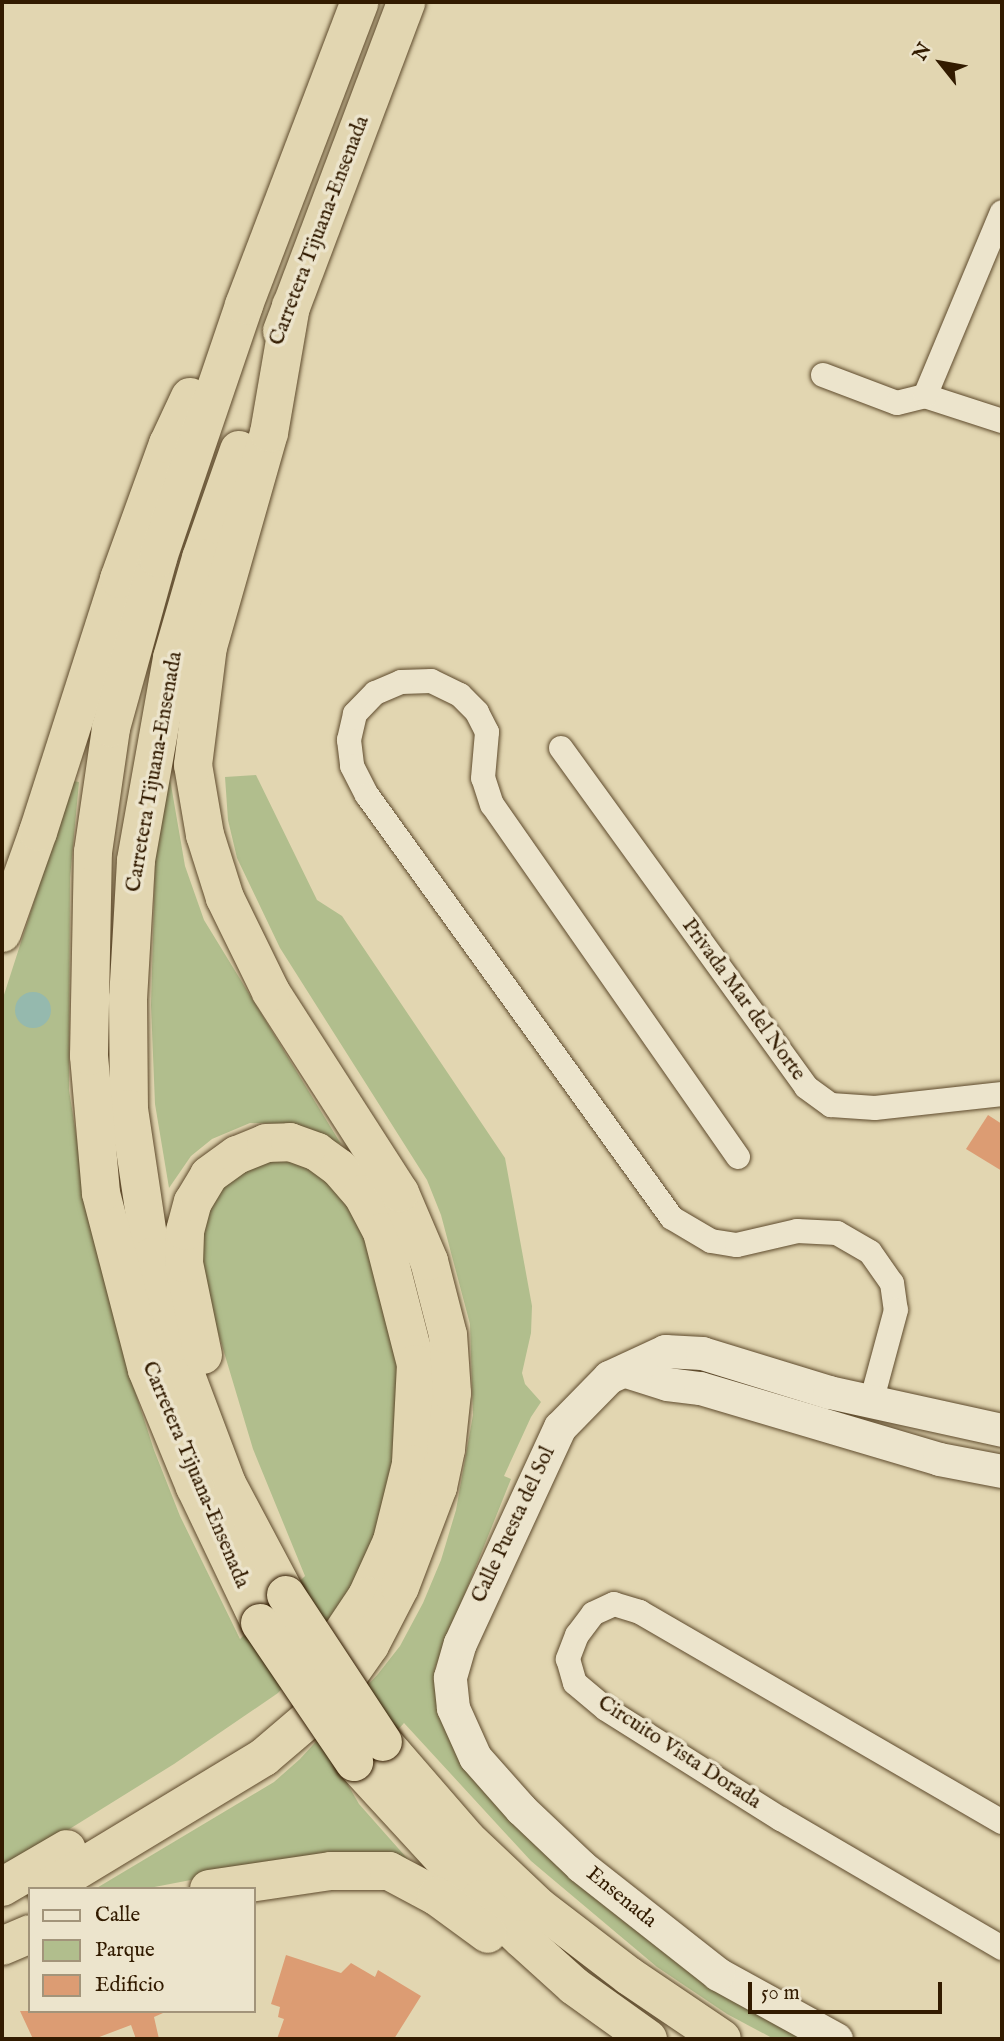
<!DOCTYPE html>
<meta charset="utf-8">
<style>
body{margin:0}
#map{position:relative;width:1004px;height:2041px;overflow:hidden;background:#e2d6b1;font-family:"IM FELL English",serif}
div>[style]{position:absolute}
.green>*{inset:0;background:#b1be8d}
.water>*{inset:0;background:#95b9ae}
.round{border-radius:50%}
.building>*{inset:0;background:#dc9c73}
.roads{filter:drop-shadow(0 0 2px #5e4a2c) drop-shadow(0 0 2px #5e4a2c)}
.street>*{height:24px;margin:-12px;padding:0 12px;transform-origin:12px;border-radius:12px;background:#ece4cc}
.secondary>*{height:33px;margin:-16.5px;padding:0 16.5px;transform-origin:16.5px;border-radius:16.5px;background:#ece4cc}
.highway>*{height:38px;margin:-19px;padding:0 19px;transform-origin:19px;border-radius:19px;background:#e2d6b1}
.bridges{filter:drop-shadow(0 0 2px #321b00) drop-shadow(0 0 2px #321b00)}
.highway-bridge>*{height:38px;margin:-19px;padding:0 19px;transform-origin:19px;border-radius:19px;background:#e2d6b1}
span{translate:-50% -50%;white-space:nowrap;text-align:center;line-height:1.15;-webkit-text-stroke:7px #ece4cc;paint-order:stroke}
.street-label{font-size:21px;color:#321b00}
.frame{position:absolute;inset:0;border:4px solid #321b00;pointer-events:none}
.legend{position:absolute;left:28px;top:1887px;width:228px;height:126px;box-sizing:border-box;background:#ece4cc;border:2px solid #a2947a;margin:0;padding:9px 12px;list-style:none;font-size:21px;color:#321b00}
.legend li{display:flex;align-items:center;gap:14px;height:35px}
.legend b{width:35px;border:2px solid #a2947a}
.north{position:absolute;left:906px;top:28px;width:70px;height:70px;-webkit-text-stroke:5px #ece4cc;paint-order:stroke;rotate:301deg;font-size:19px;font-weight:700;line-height:28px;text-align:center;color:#321b00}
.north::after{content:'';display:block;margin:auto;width:24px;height:32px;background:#321b00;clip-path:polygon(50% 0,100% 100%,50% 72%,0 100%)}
.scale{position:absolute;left:748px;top:1982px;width:194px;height:32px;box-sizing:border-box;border:4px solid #321b00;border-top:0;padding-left:9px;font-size:21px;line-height:24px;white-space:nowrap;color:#321b00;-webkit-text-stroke:5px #ece4cc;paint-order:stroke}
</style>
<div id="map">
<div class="green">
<div style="clip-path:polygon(256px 775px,317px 900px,342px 916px,505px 1158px,532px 1306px,531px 1333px,522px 1373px,525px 1384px,541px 1402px,531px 1417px,504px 1476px,511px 1479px,435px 1668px,434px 1686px,442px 1714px,477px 1775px,827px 2039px,774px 2039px,727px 2014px,657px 1967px,531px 1861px,404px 1723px,348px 1785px,359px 1804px,413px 1865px,196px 1879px,144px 1889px,95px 1889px,274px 1782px,300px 1759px,378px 1674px,400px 1646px,423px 1603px,441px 1560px,456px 1510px,473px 1415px,470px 1324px,441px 1215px,427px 1180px,280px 948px,237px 858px,228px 820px,225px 777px)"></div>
<div style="clip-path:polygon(170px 779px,185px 866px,204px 920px,341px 1144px,286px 1124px,250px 1123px,212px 1139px,191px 1156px,169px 1188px,155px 1104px,151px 1005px,156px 832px)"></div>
<div style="clip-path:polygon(73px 781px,79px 782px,70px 878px,69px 1090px,89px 1216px,131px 1379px,154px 1450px,180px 1516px,240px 1639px,305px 1576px,253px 1449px,206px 1292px,197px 1229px,224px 1174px,292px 1155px,347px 1185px,401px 1332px,396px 1469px,375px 1541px,326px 1635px,278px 1693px,174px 1764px,2px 1871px,2px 1001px)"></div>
</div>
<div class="water">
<div class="round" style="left:15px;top:992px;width:36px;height:36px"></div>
</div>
<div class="building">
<div style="clip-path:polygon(988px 1115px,1002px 1124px,1002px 1171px,966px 1149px)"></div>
<div style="clip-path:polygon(286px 1955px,341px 1973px,351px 1963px,375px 1977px,378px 1970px,421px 1996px,394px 2039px,277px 2039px,284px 2019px,278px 2017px,280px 2007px,271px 2004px)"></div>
<div style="clip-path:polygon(20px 2011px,163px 2011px,163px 2013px,154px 2017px,159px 2039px,136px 2039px,131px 2025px,94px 2039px,33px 2039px)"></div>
</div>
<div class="roads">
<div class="street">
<div style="left:823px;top:375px;width:79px;rotate:20.7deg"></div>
<div style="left:897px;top:403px;width:29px;rotate:-14deg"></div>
<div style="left:925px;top:396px;width:81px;rotate:18deg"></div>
<div style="left:925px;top:396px;width:199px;rotate:-67.3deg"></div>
<div style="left:561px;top:748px;width:418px;rotate:54.1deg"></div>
<div style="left:806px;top:1087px;width:31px;rotate:36deg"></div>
<div style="left:831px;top:1105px;width:44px;rotate:3.9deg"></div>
<div style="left:875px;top:1108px;width:128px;rotate:-6.3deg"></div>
<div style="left:738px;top:1157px;width:429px;rotate:-124.9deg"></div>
<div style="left:492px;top:805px;width:28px;rotate:-108deg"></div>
<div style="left:483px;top:778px;width:46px;rotate:-85deg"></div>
<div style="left:487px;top:732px;width:22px;rotate:-117deg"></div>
<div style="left:477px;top:712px;width:24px;rotate:-135deg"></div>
<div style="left:460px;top:695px;width:32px;rotate:-154deg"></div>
<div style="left:431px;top:681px;width:30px;rotate:178deg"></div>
<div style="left:401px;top:682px;width:28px;rotate:157deg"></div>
<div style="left:375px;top:693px;width:29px;rotate:134deg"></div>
<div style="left:355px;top:714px;width:27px;rotate:103deg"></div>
<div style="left:349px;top:740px;width:26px;rotate:83deg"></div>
<div style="left:352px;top:766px;width:33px;rotate:63deg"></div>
<div style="left:367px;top:795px;width:521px;rotate:54.21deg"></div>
<div style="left:672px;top:1218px;width:45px;rotate:30.5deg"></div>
<div style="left:711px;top:1241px;width:26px;rotate:9deg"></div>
<div style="left:737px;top:1245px;width:62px;rotate:-13.1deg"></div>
<div style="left:797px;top:1231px;width:40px;rotate:2.9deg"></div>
<div style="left:837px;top:1233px;width:38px;rotate:30deg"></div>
<div style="left:870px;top:1252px;width:38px;rotate:55deg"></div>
<div style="left:892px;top:1283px;width:27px;rotate:82deg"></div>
<div style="left:896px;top:1310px;width:92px;rotate:105.1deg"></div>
<div style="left:1002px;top:1822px;width:419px;rotate:-149.9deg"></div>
<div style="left:640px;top:1612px;width:27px;rotate:-163deg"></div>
<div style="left:614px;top:1604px;width:23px;rotate:155deg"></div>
<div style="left:593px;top:1614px;width:26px;rotate:127deg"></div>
<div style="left:577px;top:1635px;width:26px;rotate:111deg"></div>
<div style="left:568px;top:1659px;width:25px;rotate:74deg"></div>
<div style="left:575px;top:1683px;width:40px;rotate:40deg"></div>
<div style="left:606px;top:1709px;width:207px;rotate:32.2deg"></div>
<div style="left:781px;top:1819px;width:256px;rotate:30.3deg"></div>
</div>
<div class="secondary">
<div style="left:626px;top:1371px;width:43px;rotate:17.6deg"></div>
<div style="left:667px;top:1384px;width:33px;rotate:7deg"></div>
<div style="left:700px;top:1388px;width:249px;rotate:16.5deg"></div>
<div style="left:939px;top:1459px;width:64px;rotate:10.8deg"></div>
<div style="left:836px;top:2039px;width:135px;rotate:-151.2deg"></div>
<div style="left:718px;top:1974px;width:174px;rotate:-141.8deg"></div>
<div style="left:581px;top:1866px;width:83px;rotate:-136.5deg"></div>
<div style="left:521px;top:1809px;width:69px;rotate:-131.5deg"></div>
<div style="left:475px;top:1757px;width:54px;rotate:-114.2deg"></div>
<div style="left:453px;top:1708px;width:31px;rotate:-96deg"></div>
<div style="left:450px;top:1677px;width:35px;rotate:-74deg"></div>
<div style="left:460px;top:1643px;width:238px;rotate:-65.2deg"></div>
<div style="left:560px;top:1427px;width:70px;rotate:-45.6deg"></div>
<div style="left:609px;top:1377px;width:62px;rotate:-24.9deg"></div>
<div style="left:665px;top:1351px;width:37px;rotate:3deg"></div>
<div style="left:702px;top:1353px;width:133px;rotate:17.1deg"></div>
<div style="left:829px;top:1392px;width:177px;rotate:12.4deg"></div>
</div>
<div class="highway">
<div style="left:282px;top:331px;width:352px;rotate:-69.3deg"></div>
<div style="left:239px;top:450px;width:114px;rotate:109.4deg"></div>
<div style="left:201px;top:558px;width:104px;rotate:106.2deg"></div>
<div style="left:172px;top:658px;width:206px;rotate:100.1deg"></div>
<div style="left:136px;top:861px;width:137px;rotate:93.3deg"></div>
<div style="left:128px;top:998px;width:111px;rotate:89.5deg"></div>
<div style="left:129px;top:1109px;width:150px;rotate:81.5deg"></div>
<div style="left:151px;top:1257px;width:126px;rotate:73.4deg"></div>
<div style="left:187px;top:1378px;width:113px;rotate:69.3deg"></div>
<div style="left:227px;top:1484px;width:126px;rotate:62deg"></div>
<div style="left:2px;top:933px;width:107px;rotate:-70.4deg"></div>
<div style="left:38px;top:832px;width:266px;rotate:-72.2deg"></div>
<div style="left:119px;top:579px;width:144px;rotate:-70.1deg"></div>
<div style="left:168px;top:444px;width:52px;rotate:-64.9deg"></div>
<div style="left:203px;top:1355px;width:94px;rotate:-101.7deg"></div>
<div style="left:184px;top:1263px;width:32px;rotate:-88deg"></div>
<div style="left:185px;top:1231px;width:30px;rotate:-75deg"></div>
<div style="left:193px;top:1202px;width:31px;rotate:-59deg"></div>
<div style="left:209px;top:1175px;width:34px;rotate:-36deg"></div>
<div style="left:237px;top:1155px;width:31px;rotate:-22deg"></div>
<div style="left:266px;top:1143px;width:24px;rotate:-2deg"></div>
<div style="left:290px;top:1142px;width:29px;rotate:20deg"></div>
<div style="left:317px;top:1152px;width:27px;rotate:36deg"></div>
<div style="left:339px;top:1168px;width:35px;rotate:49deg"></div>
<div style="left:362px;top:1194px;width:43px;rotate:62.2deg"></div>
<div style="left:382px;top:1232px;width:136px;rotate:75.6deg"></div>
<div style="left:416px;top:1364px;width:100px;rotate:92.9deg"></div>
<div style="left:411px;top:1464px;width:79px;rotate:103.9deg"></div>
<div style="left:392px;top:1541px;width:60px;rotate:114.4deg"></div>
<div style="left:367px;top:1596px;width:105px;rotate:123.7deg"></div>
<div style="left:260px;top:1623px;width:151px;rotate:-115.5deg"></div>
<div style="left:195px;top:1487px;width:126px;rotate:-112.3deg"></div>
<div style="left:147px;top:1370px;width:183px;rotate:-104.6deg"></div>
<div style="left:101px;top:1193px;width:138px;rotate:-95deg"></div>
<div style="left:89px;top:1056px;width:204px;rotate:-88.9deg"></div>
<div style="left:93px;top:852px;width:125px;rotate:-81.7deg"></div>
<div style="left:111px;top:728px;width:176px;rotate:-74.5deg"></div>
<div style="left:158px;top:558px;width:267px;rotate:-71.2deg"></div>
<div style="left:244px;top:305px;width:324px;rotate:-69.1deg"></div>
<div style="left:383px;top:1742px;width:128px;rotate:49.1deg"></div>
<div style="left:467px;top:1839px;width:99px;rotate:43.4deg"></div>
<div style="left:539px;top:1907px;width:113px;rotate:37.5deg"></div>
<div style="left:629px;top:1976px;width:112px;rotate:34.1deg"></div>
<div style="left:354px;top:1762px;width:186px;rotate:47.4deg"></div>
<div style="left:480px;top:1899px;width:58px;rotate:43.6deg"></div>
<div style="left:522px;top:1939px;width:70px;rotate:42.1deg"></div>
<div style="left:574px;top:1986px;width:91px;rotate:35.6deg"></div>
<div style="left:2px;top:1887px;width:75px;rotate:-30.3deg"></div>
<div style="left:46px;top:1889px;width:255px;rotate:-31.2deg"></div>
<div style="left:264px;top:1757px;width:89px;rotate:-40.5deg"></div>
<div style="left:332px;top:1699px;width:66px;rotate:-54.9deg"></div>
<div style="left:370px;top:1645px;width:65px;rotate:-62.7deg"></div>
<div style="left:400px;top:1587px;width:107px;rotate:-69.2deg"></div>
<div style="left:438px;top:1487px;width:39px;rotate:-78deg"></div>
<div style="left:446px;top:1449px;width:56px;rotate:-83.9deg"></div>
<div style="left:452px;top:1393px;width:58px;rotate:-93.9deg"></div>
<div style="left:448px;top:1335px;width:76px;rotate:-104.4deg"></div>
<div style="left:429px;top:1261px;width:74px;rotate:-113.1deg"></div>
<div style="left:400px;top:1193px;width:239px;rotate:-122.7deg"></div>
<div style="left:271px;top:992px;width:105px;rotate:-116.1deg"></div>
<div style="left:225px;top:898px;width:66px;rotate:-107.6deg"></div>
<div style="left:205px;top:835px;width:71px;rotate:-99.7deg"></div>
<div style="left:193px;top:765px;width:119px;rotate:-82.8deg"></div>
<div style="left:208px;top:647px;width:223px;rotate:-74.1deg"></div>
<div style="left:269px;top:433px;width:129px;rotate:-80.2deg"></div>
<div style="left:209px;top:1889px;width:123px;rotate:-8.4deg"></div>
<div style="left:331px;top:1871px;width:58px"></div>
<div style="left:389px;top:1871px;width:53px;rotate:28deg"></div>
<div style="left:436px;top:1896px;width:64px;rotate:36.2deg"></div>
<div style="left:2px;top:1946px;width:30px;rotate:-23deg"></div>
</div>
</div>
<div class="bridges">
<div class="highway-bridge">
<div style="left:286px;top:1595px;width:176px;rotate:56.6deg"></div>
<div style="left:260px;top:1623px;width:168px;rotate:55.9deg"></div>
</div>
</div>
<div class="street-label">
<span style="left:320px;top:231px;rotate:-69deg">Carretera Tijuana–Ensenada</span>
<span style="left:155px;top:772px;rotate:-80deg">Carretera Tijuana–Ensenada</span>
<span style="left:743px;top:1000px;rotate:54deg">Privada Mar del Norte</span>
<span style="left:195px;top:1475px;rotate:67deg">Carretera Tijuana–Ensenada</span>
<span style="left:514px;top:1525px;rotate:-65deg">Calle Puesta del Sol</span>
<span style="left:679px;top:1753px;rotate:33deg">Circuito Vista Dorada</span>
<span style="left:621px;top:1898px;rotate:39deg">Ensenada</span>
</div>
<div class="frame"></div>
<ul class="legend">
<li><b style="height:9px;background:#ece4cc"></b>Calle</li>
<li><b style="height:19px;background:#b1be8d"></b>Parque</li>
<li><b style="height:19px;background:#dc9c73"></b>Edificio</li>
</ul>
<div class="north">N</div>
<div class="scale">50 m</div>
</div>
